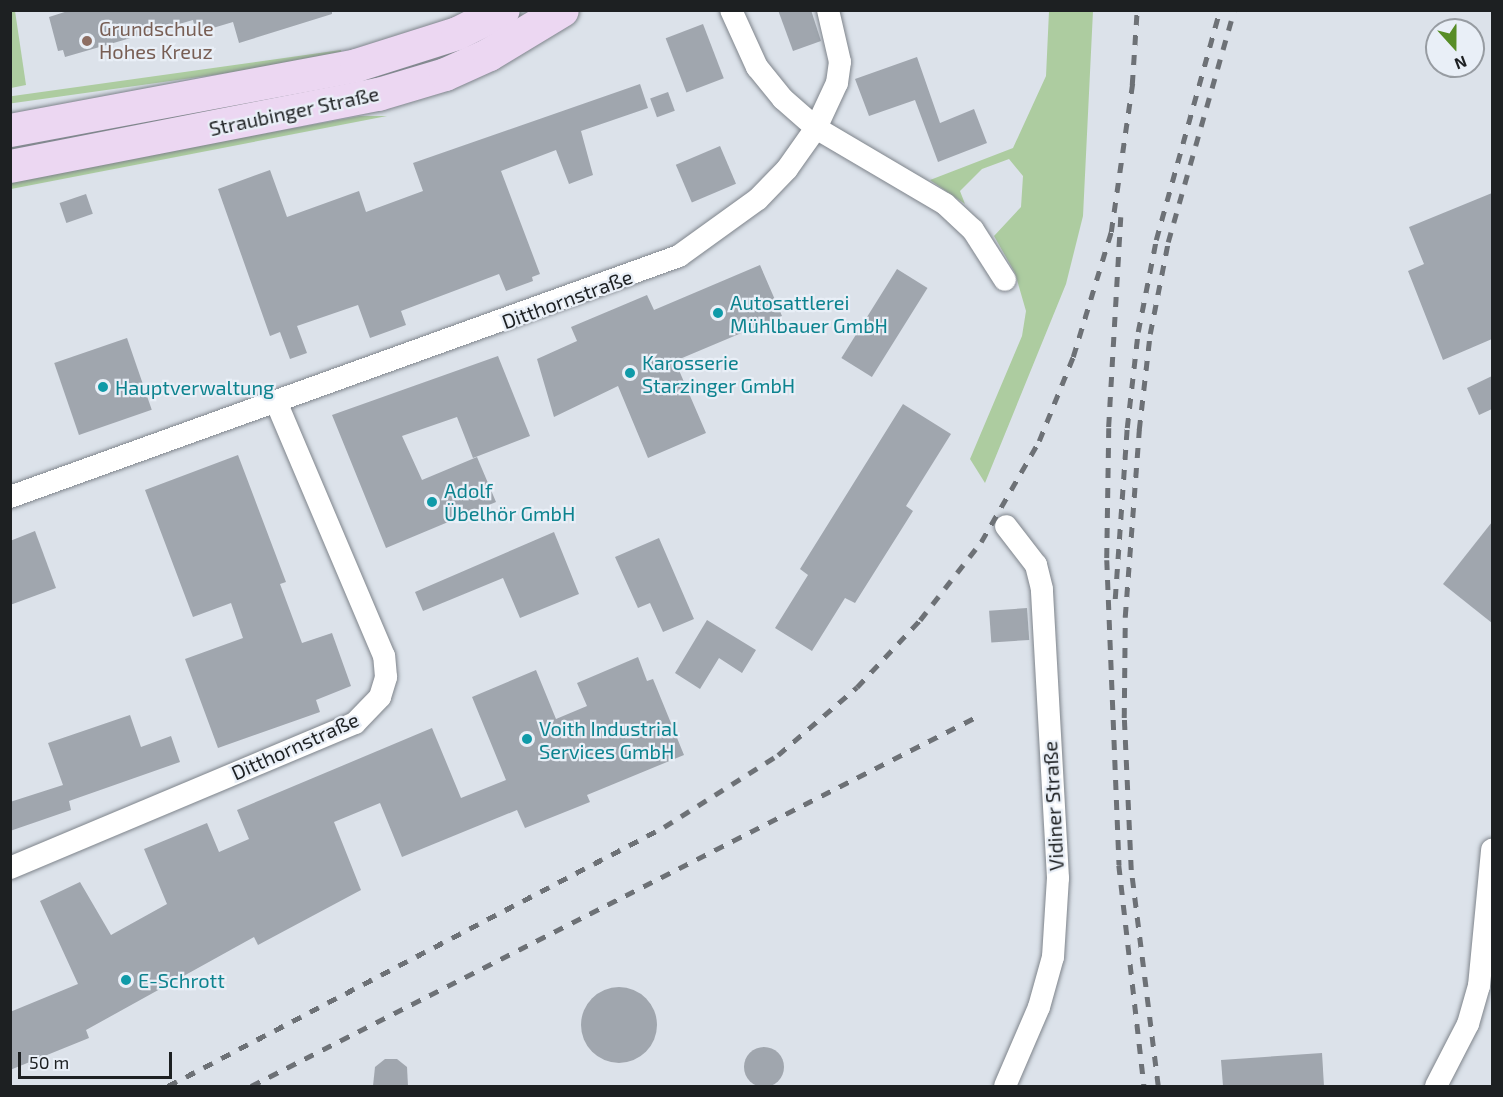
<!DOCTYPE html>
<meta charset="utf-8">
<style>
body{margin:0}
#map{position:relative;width:1503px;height:1097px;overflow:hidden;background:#dce2ea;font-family:"Exo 2",sans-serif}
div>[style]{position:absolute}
.green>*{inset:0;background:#adcca0;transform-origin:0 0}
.building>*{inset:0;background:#a0a6ae;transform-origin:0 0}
.round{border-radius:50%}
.roads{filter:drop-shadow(0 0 2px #7e848b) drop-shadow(0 0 2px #7e848b)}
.minor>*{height:22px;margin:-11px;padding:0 11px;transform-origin:11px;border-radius:11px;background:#fff}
.secondary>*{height:33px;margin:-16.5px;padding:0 16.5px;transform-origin:16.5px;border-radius:16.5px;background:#ecd7f2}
.rail>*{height:4.5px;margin-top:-2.25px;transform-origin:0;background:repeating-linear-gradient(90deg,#6d7176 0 10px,transparent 0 20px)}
.dots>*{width:16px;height:16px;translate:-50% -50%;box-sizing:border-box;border:3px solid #e9eff7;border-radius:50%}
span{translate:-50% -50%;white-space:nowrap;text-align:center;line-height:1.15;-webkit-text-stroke:4.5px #e9eff7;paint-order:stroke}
.education-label{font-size:20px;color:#785e54}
.left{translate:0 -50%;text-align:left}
.street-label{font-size:20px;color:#1d2022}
.culture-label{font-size:20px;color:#0d838f}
.frame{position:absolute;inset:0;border:12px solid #1d2022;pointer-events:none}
.north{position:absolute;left:1425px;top:18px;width:60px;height:60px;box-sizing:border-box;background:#e9eff7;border:2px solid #979ca2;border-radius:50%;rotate:159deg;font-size:16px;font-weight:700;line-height:24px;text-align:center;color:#1d2022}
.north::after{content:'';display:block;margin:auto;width:21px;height:27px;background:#578d26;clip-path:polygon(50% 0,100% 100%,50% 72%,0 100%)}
.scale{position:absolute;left:18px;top:1052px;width:154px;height:27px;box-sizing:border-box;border:3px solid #1d2022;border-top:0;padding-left:8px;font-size:18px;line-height:21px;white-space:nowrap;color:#1d2022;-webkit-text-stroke:4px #e9eff7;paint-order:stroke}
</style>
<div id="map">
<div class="green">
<div style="clip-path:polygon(11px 10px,15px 11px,26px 85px,11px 88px)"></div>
<div style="clip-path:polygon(1049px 11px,1093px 11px,1083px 216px,1066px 284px,985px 483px,970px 459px,1022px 336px,1026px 311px,1015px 273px,994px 236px,1021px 207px,1023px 176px,1009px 159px,982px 169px,960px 191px,965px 204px,930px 180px,1013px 148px,1046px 76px)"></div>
<div style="left:341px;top:50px;width:7px;height:335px;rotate:82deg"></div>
<div style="clip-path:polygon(360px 116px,387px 116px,11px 189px,11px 180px)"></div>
</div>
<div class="building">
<div style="clip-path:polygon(71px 10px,332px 10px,332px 14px,239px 43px,233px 22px,196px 33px,193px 20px,65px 57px,63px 50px,58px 51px,49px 17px)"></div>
<div style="clip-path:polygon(778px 10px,811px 10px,821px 41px,793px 51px)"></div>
<div style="left:703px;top:24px;width:58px;height:40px;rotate:69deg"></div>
<div style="clip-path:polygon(917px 57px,940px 123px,974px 109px,987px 143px,938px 162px,915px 100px,869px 116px,855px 79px)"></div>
<div style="clip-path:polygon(640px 84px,648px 108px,581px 131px,593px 175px,569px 184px,556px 150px,501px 171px,540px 274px,532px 277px,533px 281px,506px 291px,499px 274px,401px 311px,406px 325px,370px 338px,358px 305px,297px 326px,307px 353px,290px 359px,280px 332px,270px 336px,218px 189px,270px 170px,287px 217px,359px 191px,366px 212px,423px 191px,413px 163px)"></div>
<div style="left:668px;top:92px;width:20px;height:19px;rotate:70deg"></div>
<div style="left:720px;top:146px;width:41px;height:48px;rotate:67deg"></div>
<div style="clip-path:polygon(1492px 193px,1492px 339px,1443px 360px,1408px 271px,1424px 264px,1409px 227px)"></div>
<div style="left:86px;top:194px;width:21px;height:28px;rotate:71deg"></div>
<div style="clip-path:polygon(760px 265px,782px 316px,675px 361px,706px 433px,648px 458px,618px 386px,554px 417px,537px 359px,577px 341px,571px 327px,647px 295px,654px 310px)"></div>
<div style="left:897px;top:269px;width:36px;height:105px;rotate:32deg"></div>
<div style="left:127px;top:338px;width:76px;height:77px;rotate:71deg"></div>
<div style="clip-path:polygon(498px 356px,530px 436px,473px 458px,457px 417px,402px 436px,422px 480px,477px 457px,496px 502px,386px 548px,332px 415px)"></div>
<div style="clip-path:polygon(1492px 376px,1492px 409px,1479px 415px,1467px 388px)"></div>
<div style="clip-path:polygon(903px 404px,951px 434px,906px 506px,913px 511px,855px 603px,845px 598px,812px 651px,775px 628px,808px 575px,800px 569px)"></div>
<div style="clip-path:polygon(238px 455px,286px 582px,280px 584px,302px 643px,332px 633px,351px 686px,316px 700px,320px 712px,218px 748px,185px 659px,243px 638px,231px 603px,193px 617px,145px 490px)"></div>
<div style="clip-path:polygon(1492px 522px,1492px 623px,1443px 584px)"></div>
<div style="clip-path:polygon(35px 531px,56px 588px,10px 605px,10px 541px)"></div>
<div style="clip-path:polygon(554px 532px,579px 594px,520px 618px,503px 578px,423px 611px,415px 592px)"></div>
<div style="clip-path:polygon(659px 538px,694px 619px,663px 632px,650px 603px,638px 608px,615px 557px)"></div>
<div style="left:1027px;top:608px;width:32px;height:38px;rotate:86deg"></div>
<div style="clip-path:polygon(707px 620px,756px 650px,742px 673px,719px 658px,700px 689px,675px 673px)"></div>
<div style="clip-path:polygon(638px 657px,647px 681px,653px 679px,684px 755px,587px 795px,590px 802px,525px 828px,517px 810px,402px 857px,380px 803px,334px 822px,361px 890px,258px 945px,254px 937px,86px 1030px,89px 1038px,10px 1070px,10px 1012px,78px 984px,40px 901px,80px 882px,111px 935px,167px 904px,144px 849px,207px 823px,219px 852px,249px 839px,237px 810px,432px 728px,461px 798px,506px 780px,472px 697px,536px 670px,556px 719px,587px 706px,577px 683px)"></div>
<div style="clip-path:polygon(130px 715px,141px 747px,171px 736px,180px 762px,69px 801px,71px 810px,10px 831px,10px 802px,63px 785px,48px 743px)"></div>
<div class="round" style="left:581px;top:987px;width:76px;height:76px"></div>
<div class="round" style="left:744px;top:1047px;width:40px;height:40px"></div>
<div style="clip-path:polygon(1322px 1053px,1324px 1086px,1223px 1086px,1221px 1060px)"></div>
<div style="clip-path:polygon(385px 1059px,397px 1059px,407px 1067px,408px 1086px,373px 1086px,375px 1067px)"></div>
</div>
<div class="roads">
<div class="minor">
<div style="left:731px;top:10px;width:63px;rotate:65.5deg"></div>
<div style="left:757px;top:67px;width:41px;rotate:50.9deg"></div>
<div style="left:783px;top:99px;width:44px;rotate:41.3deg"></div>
<div style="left:816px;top:128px;width:150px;rotate:30.5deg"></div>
<div style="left:945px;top:204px;width:38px;rotate:43deg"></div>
<div style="left:973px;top:230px;width:59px;rotate:57.4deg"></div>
<div style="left:10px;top:497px;width:711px;rotate:-19.81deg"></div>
<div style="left:679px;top:256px;width:97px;rotate:-35.8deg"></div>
<div style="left:758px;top:199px;width:42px;rotate:-46deg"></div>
<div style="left:787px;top:169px;width:50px;rotate:-54.7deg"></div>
<div style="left:816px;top:128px;width:50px;rotate:-65deg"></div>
<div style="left:837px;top:83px;width:21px;rotate:-82deg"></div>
<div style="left:840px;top:62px;width:53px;rotate:-103deg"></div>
<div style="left:10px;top:868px;width:374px;rotate:-22.8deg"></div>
<div style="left:355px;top:723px;width:36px;rotate:-46deg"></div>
<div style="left:380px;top:697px;width:21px;rotate:-73deg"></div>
<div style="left:386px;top:677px;width:21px;rotate:-95deg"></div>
<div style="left:384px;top:656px;width:276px;rotate:-113deg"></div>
<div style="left:1005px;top:1086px;width:86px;rotate:-66.7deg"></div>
<div style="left:1039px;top:1007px;width:52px;rotate:-74.4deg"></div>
<div style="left:1053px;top:957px;width:79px;rotate:-86.4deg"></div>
<div style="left:1058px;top:878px;width:289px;rotate:-93.2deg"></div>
<div style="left:1042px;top:589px;width:25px;rotate:-104deg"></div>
<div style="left:1036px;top:565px;width:49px;rotate:-127.6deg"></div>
<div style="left:1436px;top:1086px;width:70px;rotate:-62.7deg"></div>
<div style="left:1468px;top:1024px;width:40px;rotate:-74deg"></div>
<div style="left:1479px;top:986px;width:137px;rotate:-84.5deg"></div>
</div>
<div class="secondary">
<div style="left:10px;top:130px;width:352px;rotate:-10.6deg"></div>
<div style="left:356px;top:65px;width:106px;rotate:-17.6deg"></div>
<div style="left:457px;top:33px;width:51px;rotate:-26.6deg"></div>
<div style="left:10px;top:166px;width:375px;rotate:-11.1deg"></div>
<div style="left:378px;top:94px;width:70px;rotate:-16.6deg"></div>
<div style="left:445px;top:74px;width:48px;rotate:-24.4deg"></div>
<div style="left:489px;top:54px;width:85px;rotate:-31.1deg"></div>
</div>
</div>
<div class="rail">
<div style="left:1132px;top:85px;width:75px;rotate:-86.2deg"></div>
<div style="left:1121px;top:217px;width:211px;rotate:93.3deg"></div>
<div style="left:1109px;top:428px;width:132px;rotate:90.9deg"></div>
<div style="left:1107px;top:560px;width:305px;rotate:87.7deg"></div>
<div style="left:1119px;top:865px;width:222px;rotate:83.5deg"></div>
<div style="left:1115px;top:599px;width:171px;rotate:-86deg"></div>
<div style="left:1127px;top:428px;width:97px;rotate:-83.5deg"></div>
<div style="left:1138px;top:332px;width:94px;rotate:-78.9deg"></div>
<div style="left:1156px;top:240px;width:239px;rotate:-74.5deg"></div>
<div style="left:168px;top:1086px;width:560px;rotate:-27.57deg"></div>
<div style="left:664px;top:827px;width:135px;rotate:-32.3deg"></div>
<div style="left:778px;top:755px;width:104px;rotate:-40.7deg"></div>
<div style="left:857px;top:687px;width:92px;rotate:-46.8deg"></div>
<div style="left:920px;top:620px;width:99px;rotate:-52deg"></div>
<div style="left:981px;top:542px;width:116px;rotate:-60.1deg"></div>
<div style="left:1039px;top:441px;width:91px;rotate:-68deg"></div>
<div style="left:1073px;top:357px;width:131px;rotate:-73.1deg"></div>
<div style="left:1111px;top:232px;width:155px;rotate:-81.8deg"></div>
<div style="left:251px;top:1086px;width:814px;rotate:-26.97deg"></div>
<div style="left:1158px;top:1086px;width:218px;rotate:-97.1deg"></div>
<div style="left:1131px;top:870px;width:152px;rotate:-92.6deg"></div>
<div style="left:1124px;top:718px;width:101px;rotate:-89.4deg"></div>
<div style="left:1125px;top:617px;width:188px;rotate:-85.7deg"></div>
<div style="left:1139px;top:430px;width:97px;rotate:-83.5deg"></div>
<div style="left:1150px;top:334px;width:94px;rotate:-78.9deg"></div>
<div style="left:1168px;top:242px;width:241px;rotate:-74.1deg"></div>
</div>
<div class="dots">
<div style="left:87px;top:41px;background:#8d6e63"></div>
<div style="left:718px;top:313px;background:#0f9aa8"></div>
<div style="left:630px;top:373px;background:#0f9aa8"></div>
<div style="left:103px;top:387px;background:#0f9aa8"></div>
<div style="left:432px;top:502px;background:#0f9aa8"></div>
<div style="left:527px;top:739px;background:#0f9aa8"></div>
<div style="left:126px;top:980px;background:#0f9aa8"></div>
</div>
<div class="education-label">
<span class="left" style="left:99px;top:40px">Grundschule<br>Hohes Kreuz</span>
</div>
<div class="street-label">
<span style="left:294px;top:111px;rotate:-12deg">Straubinger Straße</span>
<span style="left:567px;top:299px;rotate:-20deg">Ditthornstraße</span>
<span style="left:295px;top:746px;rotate:-24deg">Ditthornstraße</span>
<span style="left:1053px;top:806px;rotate:-93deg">Vidiner Straße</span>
</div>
<div class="culture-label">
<span class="left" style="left:730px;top:314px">Autosattlerei<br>Mühlbauer GmbH</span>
<span class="left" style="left:642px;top:374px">Karosserie<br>Starzinger GmbH</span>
<span class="left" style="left:115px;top:387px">Hauptverwaltung</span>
<span class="left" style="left:444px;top:502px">Adolf<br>Übelhör GmbH</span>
<span class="left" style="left:539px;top:740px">Voith Industrial<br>Services GmbH</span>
<span class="left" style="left:138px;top:980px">E-Schrott</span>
</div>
<div class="frame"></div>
<div class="north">N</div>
<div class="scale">50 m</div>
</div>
